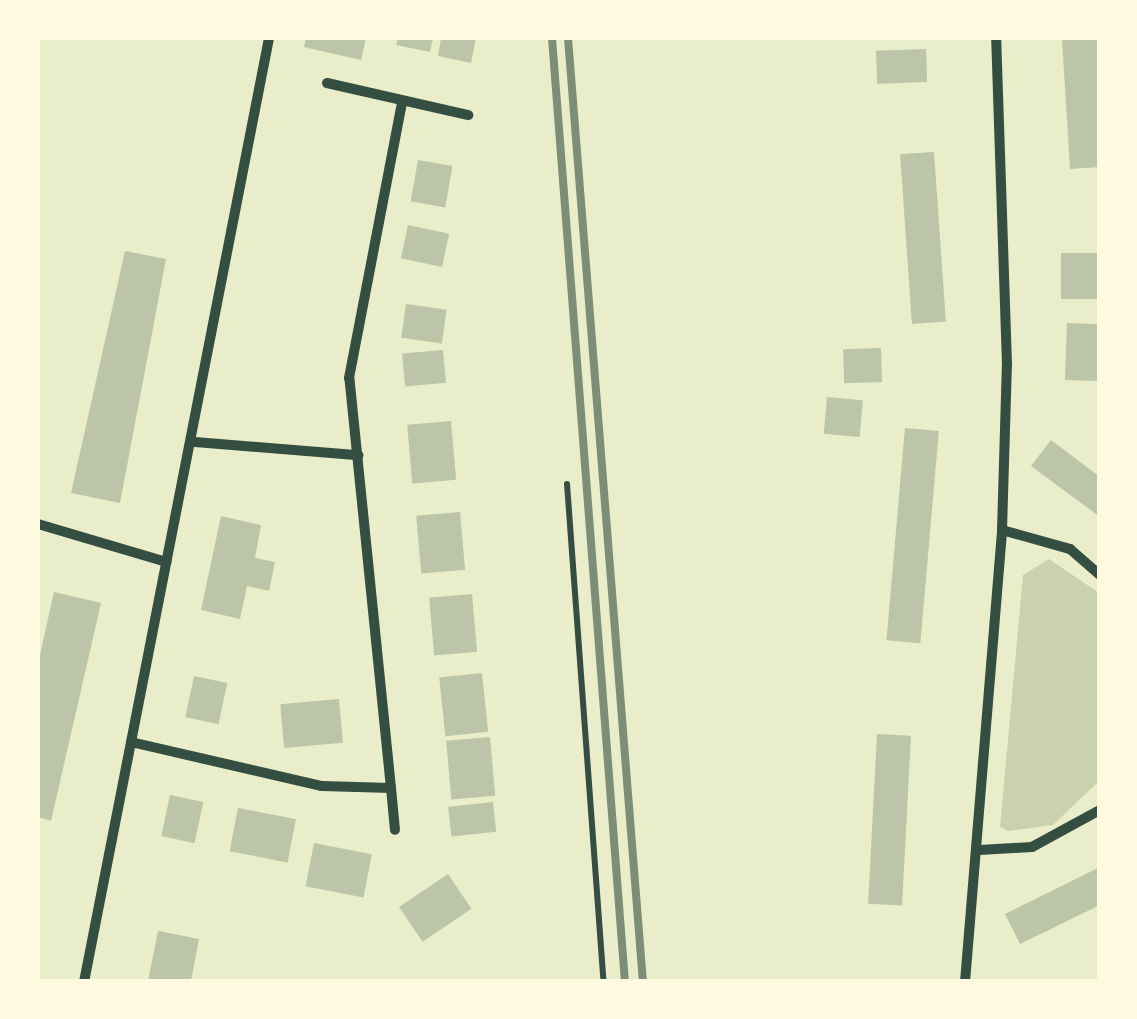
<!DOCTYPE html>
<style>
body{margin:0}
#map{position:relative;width:1137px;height:1019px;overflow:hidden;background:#e9edc9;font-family:"PT Sans Narrow",sans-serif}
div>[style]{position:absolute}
.green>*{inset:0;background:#cad2ad}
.building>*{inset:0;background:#bcc5a7;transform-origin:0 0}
.path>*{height:6px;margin:-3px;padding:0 3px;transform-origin:3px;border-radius:3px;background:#344e41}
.minor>*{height:10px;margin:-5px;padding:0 5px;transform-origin:5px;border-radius:5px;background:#344e41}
.rail>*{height:8px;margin:-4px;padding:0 4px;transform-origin:4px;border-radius:4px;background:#7c8e77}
span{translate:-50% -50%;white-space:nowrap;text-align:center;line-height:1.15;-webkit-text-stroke:9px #fefae0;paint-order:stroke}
.frame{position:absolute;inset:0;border:40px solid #fefae0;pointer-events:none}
</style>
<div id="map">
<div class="green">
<div style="clip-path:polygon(1049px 559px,1099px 593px,1099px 781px,1053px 825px,1008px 831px,1000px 827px,1023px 575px)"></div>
</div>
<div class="building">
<div style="clip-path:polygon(306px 38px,366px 38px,361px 60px,304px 47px)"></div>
<div style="clip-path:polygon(398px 38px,433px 38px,430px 52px,396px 45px)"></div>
<div style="clip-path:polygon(441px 38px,476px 38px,471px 63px,438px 56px)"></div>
<div style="clip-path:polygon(1062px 38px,1098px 38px,1100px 167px,1070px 169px)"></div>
<div style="left:926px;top:49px;width:33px;height:50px;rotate:88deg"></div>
<div style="left:934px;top:152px;width:170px;height:34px;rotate:86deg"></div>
<div style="left:418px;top:160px;width:35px;height:42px;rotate:10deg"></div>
<div style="left:408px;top:225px;width:42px;height:34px;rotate:12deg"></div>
<div style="clip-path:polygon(125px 251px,166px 259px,120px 503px,71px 493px)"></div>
<div style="left:1061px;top:253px;width:39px;height:46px"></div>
<div style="left:406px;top:304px;width:41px;height:34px;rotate:8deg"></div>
<div style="left:1067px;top:323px;width:33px;height:57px;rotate:2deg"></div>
<div style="left:881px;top:348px;width:34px;height:38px;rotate:88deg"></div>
<div style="left:443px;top:350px;width:33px;height:41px;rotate:85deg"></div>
<div style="left:827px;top:397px;width:36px;height:37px;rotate:5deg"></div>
<div style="left:451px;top:421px;width:59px;height:44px;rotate:85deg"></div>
<div style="left:905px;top:428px;width:34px;height:213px;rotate:5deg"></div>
<div style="clip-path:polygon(1051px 440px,1100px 477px,1100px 517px,1031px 466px)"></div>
<div style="left:460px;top:512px;width:58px;height:44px;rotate:85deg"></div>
<div style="clip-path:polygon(221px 516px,261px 525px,255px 558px,275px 562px,269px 591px,247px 586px,240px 619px,201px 610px)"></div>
<div style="clip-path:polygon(54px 592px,101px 603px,51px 821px,38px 817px,38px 664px)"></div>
<div style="left:472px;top:594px;width:58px;height:43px;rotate:85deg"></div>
<div style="left:482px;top:673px;width:59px;height:43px;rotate:84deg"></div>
<div style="left:194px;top:676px;width:34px;height:42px;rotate:12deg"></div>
<div style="left:339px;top:699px;width:44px;height:59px;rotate:85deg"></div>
<div style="left:877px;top:734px;width:34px;height:170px;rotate:3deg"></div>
<div style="left:490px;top:737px;width:59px;height:44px;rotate:85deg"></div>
<div style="left:170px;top:795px;width:34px;height:42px;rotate:12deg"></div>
<div style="left:493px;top:802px;width:30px;height:45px;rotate:84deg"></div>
<div style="left:238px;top:808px;width:59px;height:44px;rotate:11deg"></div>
<div style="left:314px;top:843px;width:59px;height:44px;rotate:11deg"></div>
<div style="clip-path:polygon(1100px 867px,1100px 905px,1020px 944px,1005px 914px)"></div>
<div style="left:448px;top:874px;width:42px;height:59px;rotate:56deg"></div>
<div style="clip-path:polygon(158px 931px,199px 939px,191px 981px,148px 981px)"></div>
</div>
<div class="path">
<div style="left:567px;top:484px;width:499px;rotate:85.8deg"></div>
</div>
<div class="minor">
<div style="left:327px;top:83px;width:145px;rotate:12.8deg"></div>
<div style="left:195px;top:442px;width:164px;rotate:4.6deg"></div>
<div style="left:38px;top:524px;width:134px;rotate:16.5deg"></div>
<div style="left:1002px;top:530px;width:71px;rotate:15.6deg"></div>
<div style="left:1070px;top:549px;width:40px;rotate:41deg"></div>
<div style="left:131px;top:742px;width:196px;rotate:13deg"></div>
<div style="left:322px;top:786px;width:69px;rotate:1.7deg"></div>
<div style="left:391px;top:788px;width:412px;rotate:-95.8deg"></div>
<div style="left:349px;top:378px;width:281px;rotate:-79.1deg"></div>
<div style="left:391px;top:788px;width:42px;rotate:84.6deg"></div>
<div style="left:979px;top:850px;width:53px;rotate:-3.2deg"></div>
<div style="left:1032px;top:847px;width:77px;rotate:-28.6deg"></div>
<div style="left:84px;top:982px;width:962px;rotate:-78.91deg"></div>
<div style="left:965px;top:982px;width:454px;rotate:-85.3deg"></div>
<div style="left:1002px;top:530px;width:165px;rotate:-88.3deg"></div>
<div style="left:1007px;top:365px;width:327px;rotate:-91.9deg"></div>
</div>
<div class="rail">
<div style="left:552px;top:38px;width:947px;rotate:85.58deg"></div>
<div style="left:568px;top:38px;width:947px;rotate:85.46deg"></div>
</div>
<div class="frame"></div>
</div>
